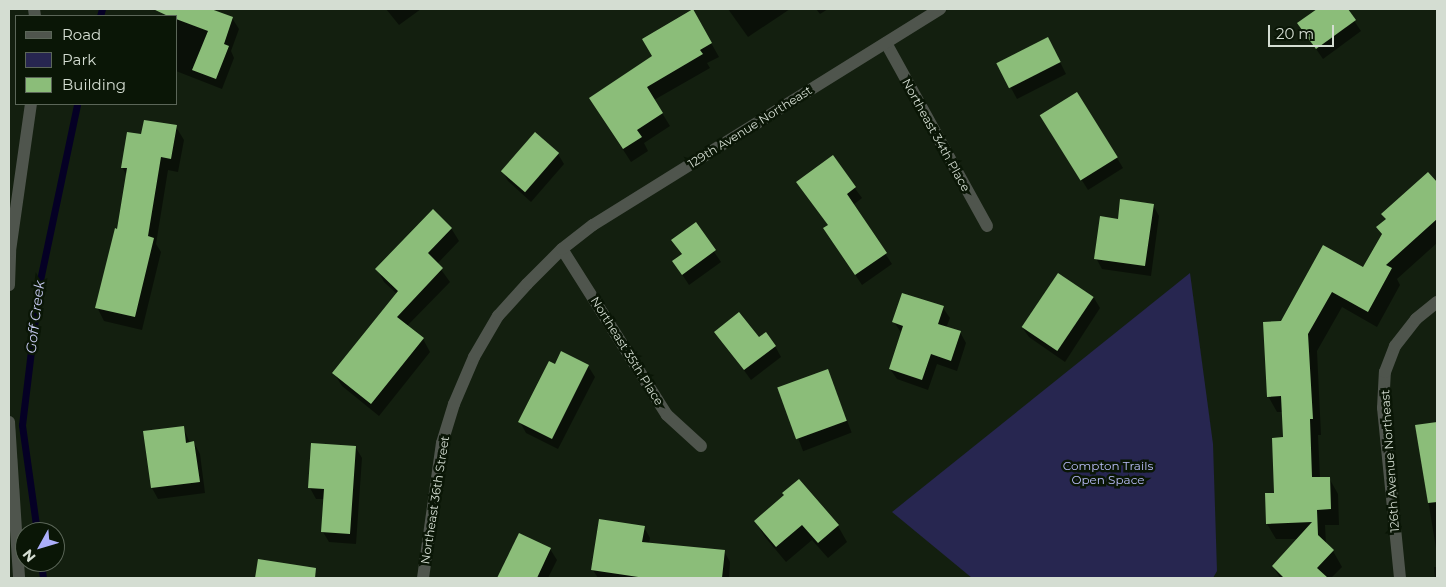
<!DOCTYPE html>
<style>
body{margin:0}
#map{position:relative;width:1446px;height:587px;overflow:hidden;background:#131f0f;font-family:Montserrat,sans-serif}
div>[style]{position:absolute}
.green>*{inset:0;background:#272650}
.shadow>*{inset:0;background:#0007;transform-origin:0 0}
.stream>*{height:7px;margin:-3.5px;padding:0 3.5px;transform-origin:3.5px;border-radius:3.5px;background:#050025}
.building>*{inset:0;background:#8bbd79;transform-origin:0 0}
.street>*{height:12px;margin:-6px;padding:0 6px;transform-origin:6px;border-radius:6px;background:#4f554d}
span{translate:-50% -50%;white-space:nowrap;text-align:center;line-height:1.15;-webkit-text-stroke:5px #0a1606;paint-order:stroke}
.street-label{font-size:12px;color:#d4ddd2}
.park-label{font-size:12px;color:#babef9}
.water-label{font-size:14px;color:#c9ccf4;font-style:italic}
.frame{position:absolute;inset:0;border:10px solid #d4ddd2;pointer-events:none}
.legend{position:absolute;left:15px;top:15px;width:162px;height:90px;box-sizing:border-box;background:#0a1606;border:1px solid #5b6658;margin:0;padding:6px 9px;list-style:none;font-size:15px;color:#d4ddd2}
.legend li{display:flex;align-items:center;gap:10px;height:25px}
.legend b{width:25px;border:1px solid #5b6658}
.north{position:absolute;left:15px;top:522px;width:50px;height:50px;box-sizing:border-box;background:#0a1606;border:1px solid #5b6658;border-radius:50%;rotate:231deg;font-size:14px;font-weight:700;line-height:20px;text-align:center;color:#d4ddd2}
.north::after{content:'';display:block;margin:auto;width:18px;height:22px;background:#acaffb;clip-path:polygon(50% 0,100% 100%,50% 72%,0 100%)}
.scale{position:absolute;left:1268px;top:25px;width:66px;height:22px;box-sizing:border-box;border:2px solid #d4ddd2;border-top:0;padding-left:6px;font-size:15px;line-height:18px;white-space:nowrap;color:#d4ddd2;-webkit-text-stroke:4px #0a1606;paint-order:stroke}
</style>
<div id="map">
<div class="green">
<div style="clip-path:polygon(1190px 273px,1213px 444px,1217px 571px,1213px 578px,972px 578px,892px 512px)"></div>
</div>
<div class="shadow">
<div style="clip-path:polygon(171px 9px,208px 9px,232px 18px,239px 29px,231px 51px,234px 58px,222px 89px,176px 71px,176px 16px,169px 16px)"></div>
<div style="clip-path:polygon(386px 9px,421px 9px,399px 25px)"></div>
<div style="clip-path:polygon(728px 9px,790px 9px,748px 37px)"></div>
<div style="clip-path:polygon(816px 9px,828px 9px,820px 14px)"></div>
<div style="clip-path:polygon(1319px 9px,1346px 9px,1361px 31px,1323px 59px,1299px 24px)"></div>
<div style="clip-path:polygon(693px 11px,719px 57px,707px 63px,710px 68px,654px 100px,670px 126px,644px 143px,648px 151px,631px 162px,598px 111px,654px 57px)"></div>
<div style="clip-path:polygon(1054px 50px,1066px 74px,1017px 99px,998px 64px)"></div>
<div style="clip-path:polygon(1048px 126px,1117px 158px,1123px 168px,1088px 190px)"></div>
<div style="clip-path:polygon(176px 127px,184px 140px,178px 172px,168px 170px,156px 244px,161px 252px,142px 330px,104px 321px,97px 307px,118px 231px,127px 176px,122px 167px,142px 135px)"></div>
<div style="clip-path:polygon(558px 154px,564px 164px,531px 202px,508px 181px,502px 171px)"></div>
<div style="clip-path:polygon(832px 157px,862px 198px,853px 205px,892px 264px,862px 285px,825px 229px,829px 226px)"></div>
<div style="clip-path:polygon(1428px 173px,1437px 184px,1437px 243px,1397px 279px,1400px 285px,1377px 327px,1342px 307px,1317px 351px,1321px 435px,1318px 435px,1320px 478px,1329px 478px,1338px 494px,1339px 525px,1325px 525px,1326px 544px,1333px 551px,1342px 567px,1331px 578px,1280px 578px,1273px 566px,1299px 539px,1276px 539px,1267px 524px,1276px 494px,1284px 439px,1283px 412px,1277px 412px,1268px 396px,1281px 323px,1364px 269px,1382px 236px,1378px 228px)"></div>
<div style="clip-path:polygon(1153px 205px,1159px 216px,1151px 276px,1102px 269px,1096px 258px,1119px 220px)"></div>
<div style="clip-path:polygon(695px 224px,721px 262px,689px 285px,674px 262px,682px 255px,673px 240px)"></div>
<div style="clip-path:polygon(451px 228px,459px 241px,437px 264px,450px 282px,407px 326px,423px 339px,430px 352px,379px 416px,342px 386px,334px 373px,397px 294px,384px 282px,377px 269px)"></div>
<div style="clip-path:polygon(1094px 298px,1100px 308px,1065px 362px,1029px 337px,1022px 327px)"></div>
<div style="clip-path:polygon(943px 308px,950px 318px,946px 328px,960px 332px,966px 343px,957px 371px,937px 364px,928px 390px,897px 379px,890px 369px,902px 334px,894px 322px)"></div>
<div style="clip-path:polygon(716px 332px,759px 339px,775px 346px,781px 357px,751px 380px)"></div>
<div style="clip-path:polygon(556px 365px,588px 366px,595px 377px,558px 449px,526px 433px,520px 422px)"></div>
<div style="left:828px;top:371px;width:66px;height:52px;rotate:69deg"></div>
<div style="clip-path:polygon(1437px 423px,1437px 554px,1416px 427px)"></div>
<div style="clip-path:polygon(183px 427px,190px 443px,194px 443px,200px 454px,205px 493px,158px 499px,152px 488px,145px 432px)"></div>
<div style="clip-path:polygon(356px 448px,362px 458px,356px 544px,329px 542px,323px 532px,325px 499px,316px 499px,310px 488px)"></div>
<div style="clip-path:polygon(755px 521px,838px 526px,847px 542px,828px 558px,812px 540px,786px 562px,765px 537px)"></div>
<div style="clip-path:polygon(644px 527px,650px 538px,649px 544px,724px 551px,730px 562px,729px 578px,598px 578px,593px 570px)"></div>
<div style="clip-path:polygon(520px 535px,550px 549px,557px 560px,548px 578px,502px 578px,500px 575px)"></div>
<div style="clip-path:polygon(1434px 567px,1437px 567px,1437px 578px,1435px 578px)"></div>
</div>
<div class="stream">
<div style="left:100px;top:16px;width:7px;rotate:-74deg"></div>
<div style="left:37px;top:532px;width:108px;rotate:-98deg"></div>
<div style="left:22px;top:425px;width:141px;rotate:-83.1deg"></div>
<div style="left:39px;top:285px;width:185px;rotate:-78.1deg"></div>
<div style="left:41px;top:562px;width:16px;rotate:83deg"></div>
</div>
<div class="building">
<div style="clip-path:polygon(153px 9px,211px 9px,233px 17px,224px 44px,229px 46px,216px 79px,192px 70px,208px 31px,176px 19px,176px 16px,168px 16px)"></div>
<div style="clip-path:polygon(693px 9px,712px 43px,700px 50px,703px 54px,647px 87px,663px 113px,637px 130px,642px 137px,623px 149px,589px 98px,652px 56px,642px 39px)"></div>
<div style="clip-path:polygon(1317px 9px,1348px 9px,1356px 20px,1316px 49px,1297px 23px)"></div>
<div style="left:1048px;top:37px;width:28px;height:58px;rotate:63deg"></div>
<div style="left:1077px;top:92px;width:77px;height:44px;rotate:58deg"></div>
<div style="clip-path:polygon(144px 120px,177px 125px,171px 159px,161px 157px,148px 236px,154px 238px,135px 317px,95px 308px,115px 228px,117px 229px,127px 168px,121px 168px,127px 132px,141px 134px)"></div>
<div style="left:535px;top:132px;width:32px;height:52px;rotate:41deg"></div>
<div style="clip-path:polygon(833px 155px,856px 187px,847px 194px,887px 253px,855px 275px,823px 228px,828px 225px,796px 182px)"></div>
<div style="clip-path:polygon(1428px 172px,1437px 182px,1437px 219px,1386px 265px,1392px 268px,1368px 312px,1332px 292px,1308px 334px,1313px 419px,1310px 419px,1312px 477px,1330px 477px,1331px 509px,1317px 510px,1318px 535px,1334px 550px,1317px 568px,1328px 578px,1284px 578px,1272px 566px,1312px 522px,1266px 524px,1265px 493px,1274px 493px,1272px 438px,1283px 437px,1281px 396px,1267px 397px,1263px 322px,1281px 321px,1323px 245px,1363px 267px,1382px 234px,1376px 227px,1386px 219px,1381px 214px)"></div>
<div style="clip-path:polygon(1120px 199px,1154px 204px,1145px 266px,1094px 259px,1100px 216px,1118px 219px)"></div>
<div style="clip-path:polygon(433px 209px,452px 228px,428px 253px,443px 268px,397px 317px,424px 338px,371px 404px,332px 373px,398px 291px,375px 269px)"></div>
<div style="clip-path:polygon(696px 222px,716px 250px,682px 275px,672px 261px,682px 254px,671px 240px)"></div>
<div style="left:1058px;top:273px;width:43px;height:65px;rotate:34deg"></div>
<div style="clip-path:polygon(902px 293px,944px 306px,938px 324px,961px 331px,951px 361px,931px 354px,922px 380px,889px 369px,903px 326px,892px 322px)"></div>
<div style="clip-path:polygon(739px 312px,759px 337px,766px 332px,776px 346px,744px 370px,714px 332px)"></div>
<div style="clip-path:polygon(561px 351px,589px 365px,552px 439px,518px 422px,549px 361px,555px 364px)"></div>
<div style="left:828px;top:369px;width:55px;height:54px;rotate:70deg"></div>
<div style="clip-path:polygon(1437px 422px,1437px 502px,1428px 503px,1415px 425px)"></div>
<div style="clip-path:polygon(184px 426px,186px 443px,194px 441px,200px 482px,151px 488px,143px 431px)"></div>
<div style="clip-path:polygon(311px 443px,356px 446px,350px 534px,321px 532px,324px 489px,308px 488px)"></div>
<div style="clip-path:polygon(799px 479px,839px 525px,818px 543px,802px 525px,776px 547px,754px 521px,784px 495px,782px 493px)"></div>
<div style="clip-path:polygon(599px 519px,645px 526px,642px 542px,725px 550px,722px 578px,645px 578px,591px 570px)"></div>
<div style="clip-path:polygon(519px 533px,551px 548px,537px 578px,497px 578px)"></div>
<div style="clip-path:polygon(258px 559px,316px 568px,315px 578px,255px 578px)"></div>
</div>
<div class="street">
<div style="left:34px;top:9px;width:7px;rotate:82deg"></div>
<div style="left:886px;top:43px;width:209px;rotate:61.1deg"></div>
<div style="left:562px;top:249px;width:196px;rotate:57.7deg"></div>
<div style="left:667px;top:415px;width:46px;rotate:42.4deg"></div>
<div style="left:9px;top:285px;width:34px;rotate:-88deg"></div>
<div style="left:10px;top:251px;width:148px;rotate:-81.9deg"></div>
<div style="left:9px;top:422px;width:156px;rotate:86.3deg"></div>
<div style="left:423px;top:578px;width:136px;rotate:-82deg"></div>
<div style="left:442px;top:443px;width:41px;rotate:-72.9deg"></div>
<div style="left:454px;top:404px;width:51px;rotate:-66.9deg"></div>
<div style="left:474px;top:357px;width:48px;rotate:-59.7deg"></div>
<div style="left:498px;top:316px;width:43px;rotate:-47.8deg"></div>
<div style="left:527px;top:284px;width:49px;rotate:-45deg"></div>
<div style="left:562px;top:249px;width:39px;rotate:-38deg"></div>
<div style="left:593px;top:225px;width:409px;rotate:-31.9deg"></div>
<div style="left:1400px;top:578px;width:171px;rotate:-95.7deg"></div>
<div style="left:1383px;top:408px;width:36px;rotate:-87deg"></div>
<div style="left:1385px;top:372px;width:28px;rotate:-69deg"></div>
<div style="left:1395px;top:346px;width:34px;rotate:-52deg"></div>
<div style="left:1416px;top:319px;width:27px;rotate:-39deg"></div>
</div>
<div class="street-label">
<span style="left:750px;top:127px;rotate:-32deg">129th Avenue Northeast</span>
<span style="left:936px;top:135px;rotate:61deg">Northeast 34th Place</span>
<span style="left:627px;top:351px;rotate:58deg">Northeast 35th Place</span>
<span style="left:1390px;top:461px;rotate:-94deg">126th Avenue Northeast</span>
<span style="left:435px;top:500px;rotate:-81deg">Northeast 36th Street</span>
</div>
<div class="park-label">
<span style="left:1108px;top:473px">Compton Trails<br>Open Space</span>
</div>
<div class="water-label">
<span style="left:35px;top:317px;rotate:-83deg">Goff Creek</span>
</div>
<div class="frame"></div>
<ul class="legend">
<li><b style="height:6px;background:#4f554d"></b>Road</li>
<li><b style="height:14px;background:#272650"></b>Park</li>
<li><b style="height:14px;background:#8bbd79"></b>Building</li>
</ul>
<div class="north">N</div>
<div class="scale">20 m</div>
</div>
